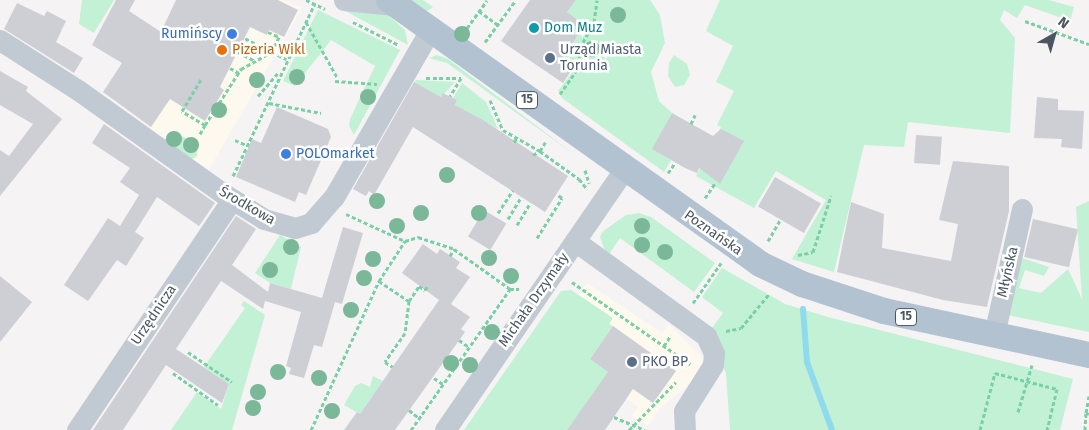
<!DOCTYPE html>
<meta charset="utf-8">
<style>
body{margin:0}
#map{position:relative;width:1089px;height:430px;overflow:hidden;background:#f5f3f3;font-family:"Fira Sans",sans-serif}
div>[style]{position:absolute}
.commercial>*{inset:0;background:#fdf9ef}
.green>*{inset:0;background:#c3f1d5}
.stream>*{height:6px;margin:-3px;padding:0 3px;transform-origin:3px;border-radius:3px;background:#90daee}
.building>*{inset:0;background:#cdcfd5;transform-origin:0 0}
.path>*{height:3px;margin-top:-1.5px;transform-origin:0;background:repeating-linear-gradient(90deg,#7ad0a6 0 4px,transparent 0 6.5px)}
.minor>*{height:21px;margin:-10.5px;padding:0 10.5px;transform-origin:10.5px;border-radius:10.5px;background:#c1cad2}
.major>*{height:26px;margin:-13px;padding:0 13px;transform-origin:13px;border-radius:13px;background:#b3c2d1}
.trees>*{width:16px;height:16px;margin:-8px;border-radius:50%;background:#7bb799}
.dots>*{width:14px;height:14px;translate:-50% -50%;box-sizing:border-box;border:2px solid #fff;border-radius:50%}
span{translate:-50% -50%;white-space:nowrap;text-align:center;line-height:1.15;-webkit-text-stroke:5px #fff;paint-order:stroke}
.shield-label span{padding:1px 4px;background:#fff;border:1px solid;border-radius:4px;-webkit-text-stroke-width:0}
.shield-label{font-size:12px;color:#4a5661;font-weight:700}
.culture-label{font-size:14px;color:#0d838f}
.left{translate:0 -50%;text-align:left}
.shop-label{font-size:14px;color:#366cbe}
.right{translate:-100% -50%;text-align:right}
.food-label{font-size:14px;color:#c56008}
.service-label{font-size:14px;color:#4e5e75}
.street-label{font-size:14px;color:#4a5661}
.north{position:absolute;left:1029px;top:10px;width:50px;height:50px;-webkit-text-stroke:4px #fff;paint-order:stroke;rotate:38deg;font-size:14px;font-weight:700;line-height:20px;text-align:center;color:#4a5661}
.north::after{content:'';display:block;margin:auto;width:18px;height:22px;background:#4a5661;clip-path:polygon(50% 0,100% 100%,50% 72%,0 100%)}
</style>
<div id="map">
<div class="commercial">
<div style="clip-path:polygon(229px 0,284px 0,302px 8px,207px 173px,150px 129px,206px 44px)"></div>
<div style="clip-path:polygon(587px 283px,662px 333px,669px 324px,704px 360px,702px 374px,660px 408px,648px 426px,632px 416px,638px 407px,544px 342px)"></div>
</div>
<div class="green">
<div style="clip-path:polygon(82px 0,114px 0,94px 33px,79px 24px)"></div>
<div style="clip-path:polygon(411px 0,423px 0,433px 7px,427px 11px)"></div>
<div style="clip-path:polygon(576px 0,650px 0,660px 15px,665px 43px,651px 72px,659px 101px,672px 113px,653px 149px,671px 160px,664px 172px,562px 98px,558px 91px,574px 70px,543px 46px,576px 38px,585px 25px,567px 12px)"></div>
<div style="clip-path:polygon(720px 0,1049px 0,1074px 7px,1070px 21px,1025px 5px,1017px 18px,1004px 10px,1000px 20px,1015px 38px,1010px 133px,908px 122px,904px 147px,864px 145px,834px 272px,792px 259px,826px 200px,776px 171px,754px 208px,696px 176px,721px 127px,717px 125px,734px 91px,716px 82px,733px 46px,706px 31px)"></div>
<div style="clip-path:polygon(340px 8px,387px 14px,405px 30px,408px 45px)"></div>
<div style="clip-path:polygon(318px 10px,400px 50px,354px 135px,349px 126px,350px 119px,375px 66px,331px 40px,295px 86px,283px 81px)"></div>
<div style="clip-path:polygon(437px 55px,448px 59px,575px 155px,447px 63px,429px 58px)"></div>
<div style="clip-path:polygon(674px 55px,687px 64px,690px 75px,684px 85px,675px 87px,668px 76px,669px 63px)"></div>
<div style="clip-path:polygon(416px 80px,455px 82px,441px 97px,414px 82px)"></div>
<div style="clip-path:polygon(462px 83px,486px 102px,498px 129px,455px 105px,457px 100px,453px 98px)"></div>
<div style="clip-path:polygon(170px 135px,182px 136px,197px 145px,197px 156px,191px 160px,164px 140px)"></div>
<div style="clip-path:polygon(1089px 201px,1089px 332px,1003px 314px,1019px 257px,1049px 267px,1044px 276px,1025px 270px,1019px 288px,1041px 293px,1068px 269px,1082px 299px,1076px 207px)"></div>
<div style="clip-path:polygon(639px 213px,651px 217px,715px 263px,694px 292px,620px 238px,609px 254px,605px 251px,600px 237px,602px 232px,626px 215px)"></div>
<div style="clip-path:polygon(280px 235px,301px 247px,291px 289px,270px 283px,255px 273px)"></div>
<div style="clip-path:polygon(722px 268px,785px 304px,828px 317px,1073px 379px,1060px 430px,730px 430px,726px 373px,709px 335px,706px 336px,723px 313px,702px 297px)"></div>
<div style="clip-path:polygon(571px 290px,613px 318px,609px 324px,613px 326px,590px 359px,610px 373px,567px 430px,464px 430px,561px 291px)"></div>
<div style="clip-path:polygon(244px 301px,265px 315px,232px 430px,171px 430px,197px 392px,221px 409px,229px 384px,204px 367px,245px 308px,241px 305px)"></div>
<div style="clip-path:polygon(373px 376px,383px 381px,360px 414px,344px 405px,355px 386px,361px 383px,370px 387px)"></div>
</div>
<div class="stream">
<div style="left:803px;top:309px;width:53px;rotate:85.7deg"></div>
<div style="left:807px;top:362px;width:72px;rotate:69.8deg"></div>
</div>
<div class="building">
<div style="clip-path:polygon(116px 0,135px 0,129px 11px,161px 32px,176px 0,278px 0,298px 10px,284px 37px,269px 30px,267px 35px,250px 27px,220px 87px,224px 90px,205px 121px,170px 99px,151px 127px,103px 92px,122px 63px,92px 45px)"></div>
<div style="clip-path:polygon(530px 0,576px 0,567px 12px,585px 25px,561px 59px,573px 68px,563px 83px,501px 41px)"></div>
<div style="clip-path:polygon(17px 3px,44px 16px,47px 11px,66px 21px,56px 42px,83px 58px,74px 73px,4px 29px)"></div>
<div style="clip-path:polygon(0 71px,28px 87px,26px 91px,62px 119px,0 196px,0 150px,9px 156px,33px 124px,0 105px)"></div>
<div style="clip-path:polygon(414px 82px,441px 97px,443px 93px,457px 100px,455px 105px,483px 120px,568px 176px,545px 212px,413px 127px,374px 195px,369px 191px,366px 196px,353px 189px)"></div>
<div style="clip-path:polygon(1037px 97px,1058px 99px,1058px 110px,1084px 111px,1082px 149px,1061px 147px,1062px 139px,1034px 138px)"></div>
<div style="clip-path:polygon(277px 107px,328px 129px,331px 137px,306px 195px,299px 192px,295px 202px,236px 177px,252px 139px,261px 143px)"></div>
<div style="clip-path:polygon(672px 113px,713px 136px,721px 129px,744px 141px,720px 184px,699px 168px,697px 173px,685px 168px,652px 149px)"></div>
<div style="clip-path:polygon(104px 124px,215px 203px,199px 226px,157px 197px,135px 232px,144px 238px,126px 266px,117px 260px,88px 301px,64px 285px,108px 218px,120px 226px,139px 195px,120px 182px,130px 168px,92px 143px)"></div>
<div style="left:916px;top:135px;width:26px;height:28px;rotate:4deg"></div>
<div style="clip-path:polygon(953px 161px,1009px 166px,1009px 211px,987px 307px,943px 300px,837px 272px,851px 202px,884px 214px,882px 248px,951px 261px,958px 224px,939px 220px)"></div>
<div style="left:775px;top:177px;width:53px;height:34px;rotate:30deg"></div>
<div style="left:484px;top:210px;width:26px;height:31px;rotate:31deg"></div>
<div style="clip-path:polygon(236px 216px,256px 229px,232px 265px,268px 292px,270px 283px,322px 298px,343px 227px,363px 233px,342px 304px,335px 302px,322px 347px,314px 345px,304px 378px,289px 374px,291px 368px,286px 366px,301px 312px,265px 301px,263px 309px,221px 281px,176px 349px,229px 384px,222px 403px,166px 365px,123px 430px,93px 430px)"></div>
<div style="left:1033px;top:219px;width:46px;height:39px;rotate:13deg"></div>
<div style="clip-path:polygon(423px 244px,437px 254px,440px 249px,460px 262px,456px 268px,470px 277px,451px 304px,470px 317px,461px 329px,465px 332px,395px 430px,344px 430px,357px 412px,360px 414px,439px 300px,402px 273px)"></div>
<div style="clip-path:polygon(0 276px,32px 302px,0 342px)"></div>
<div style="clip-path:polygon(613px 326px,676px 371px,653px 403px,633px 389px,605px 430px,567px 430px,608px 372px,590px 359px)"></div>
</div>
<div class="path">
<div style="left:306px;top:0;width:21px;rotate:25deg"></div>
<div style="left:479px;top:11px;width:24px;rotate:36deg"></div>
<div style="left:1025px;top:21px;width:68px;rotate:19.8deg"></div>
<div style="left:306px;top:22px;width:63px;rotate:60.6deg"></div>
<div style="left:353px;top:22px;width:51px;rotate:26.6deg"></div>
<div style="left:467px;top:28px;width:34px;rotate:-54deg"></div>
<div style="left:268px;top:32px;width:12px;rotate:24deg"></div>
<div style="left:279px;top:37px;width:17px;rotate:115deg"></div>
<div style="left:272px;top:52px;width:16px;rotate:27deg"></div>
<div style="left:485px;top:42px;width:52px;rotate:-53.6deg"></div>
<div style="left:238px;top:52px;width:19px;rotate:28deg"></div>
<div style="left:230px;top:68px;width:10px;rotate:29deg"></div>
<div style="left:426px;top:78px;width:35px"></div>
<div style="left:461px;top:78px;width:21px;rotate:121deg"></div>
<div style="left:335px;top:81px;width:42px;rotate:4.1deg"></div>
<div style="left:560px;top:94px;width:29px;rotate:-55deg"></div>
<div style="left:577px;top:70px;width:22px;rotate:-82deg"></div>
<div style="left:580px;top:48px;width:30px;rotate:-62deg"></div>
<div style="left:594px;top:22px;width:22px;rotate:-82deg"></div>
<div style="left:258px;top:96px;width:32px;rotate:-49deg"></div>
<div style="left:490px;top:100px;width:33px;rotate:67deg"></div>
<div style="left:503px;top:130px;width:43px;rotate:29.6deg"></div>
<div style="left:540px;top:151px;width:12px;rotate:-59deg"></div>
<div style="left:269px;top:103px;width:53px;rotate:10.9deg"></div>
<div style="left:691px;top:124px;width:10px;rotate:-66deg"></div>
<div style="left:205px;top:125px;width:67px;rotate:-57.3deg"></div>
<div style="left:241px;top:69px;width:35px;rotate:-29deg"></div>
<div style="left:272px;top:52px;width:30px;rotate:-153deg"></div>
<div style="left:200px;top:134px;width:10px;rotate:-61deg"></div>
<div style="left:205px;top:125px;width:27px;rotate:-149deg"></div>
<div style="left:182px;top:111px;width:39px;rotate:-59deg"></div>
<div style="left:235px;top:140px;width:12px;rotate:24deg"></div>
<div style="left:514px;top:142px;width:5px;rotate:-53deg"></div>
<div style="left:533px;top:155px;width:8px;rotate:-30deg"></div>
<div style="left:540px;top:151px;width:48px;rotate:35.7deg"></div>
<div style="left:579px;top:179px;width:13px;rotate:51deg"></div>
<div style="left:585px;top:170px;width:14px;rotate:73deg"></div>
<div style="left:668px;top:173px;width:12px;rotate:-55deg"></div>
<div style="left:233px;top:176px;width:191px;rotate:-64.6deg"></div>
<div style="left:705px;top:198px;width:18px;rotate:-56deg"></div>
<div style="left:498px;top:213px;width:27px;rotate:-57deg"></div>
<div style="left:346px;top:214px;width:65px;rotate:24.6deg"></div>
<div style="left:405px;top:241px;width:14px;rotate:-17deg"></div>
<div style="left:418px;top:237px;width:38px;rotate:18deg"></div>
<div style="left:454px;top:249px;width:69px;rotate:35.5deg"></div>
<div style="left:510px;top:289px;width:9px"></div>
<div style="left:508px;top:219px;width:26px;rotate:-59deg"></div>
<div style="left:517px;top:225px;width:26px;rotate:-59deg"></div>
<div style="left:537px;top:238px;width:47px;rotate:-58deg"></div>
<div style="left:562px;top:198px;width:6px;rotate:-141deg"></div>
<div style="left:768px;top:241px;width:24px;rotate:-60deg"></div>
<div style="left:798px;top:255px;width:15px;rotate:-11deg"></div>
<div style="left:813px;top:252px;width:59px;rotate:-72.2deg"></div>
<div style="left:450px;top:256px;width:8px;rotate:-60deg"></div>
<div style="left:379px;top:281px;width:36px;rotate:34deg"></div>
<div style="left:409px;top:301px;width:32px;rotate:97deg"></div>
<div style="left:405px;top:333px;width:35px;rotate:125deg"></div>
<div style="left:385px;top:362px;width:9px;rotate:32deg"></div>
<div style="left:572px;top:282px;width:144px;rotate:34.8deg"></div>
<div style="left:409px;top:301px;width:18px;rotate:-56deg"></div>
<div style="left:419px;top:286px;width:7px;rotate:34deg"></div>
<div style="left:425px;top:290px;width:4px;rotate:-56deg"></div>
<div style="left:693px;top:303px;width:49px;rotate:-55deg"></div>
<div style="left:726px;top:331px;width:15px;rotate:-11deg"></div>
<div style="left:741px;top:328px;width:44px;rotate:-50.5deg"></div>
<div style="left:459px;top:340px;width:12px;rotate:35deg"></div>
<div style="left:664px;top:346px;width:13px;rotate:-58deg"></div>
<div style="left:188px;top:352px;width:53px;rotate:34.3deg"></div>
<div style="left:173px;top:373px;width:55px;rotate:35.4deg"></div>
<div style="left:434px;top:378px;width:11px;rotate:34deg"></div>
<div style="left:1089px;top:396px;width:17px;rotate:100deg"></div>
<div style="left:1086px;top:413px;width:3px;rotate:18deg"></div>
<div style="left:409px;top:410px;width:13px;rotate:39deg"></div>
<div style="left:1018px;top:412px;width:49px;rotate:-73.4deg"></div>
<div style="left:614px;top:417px;width:33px;rotate:23deg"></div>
<div style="left:311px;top:430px;width:164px;rotate:-65.5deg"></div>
<div style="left:379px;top:281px;width:48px;rotate:-57deg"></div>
<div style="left:411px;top:430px;width:172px;rotate:-54.9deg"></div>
<div style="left:629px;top:430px;width:67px;rotate:-45.6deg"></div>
<div style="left:980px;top:430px;width:59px;rotate:-75.3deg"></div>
<div style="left:995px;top:373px;width:64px;rotate:14.5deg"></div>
<div style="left:1057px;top:389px;width:42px;rotate:103.7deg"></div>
<div style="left:1085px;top:430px;width:17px;rotate:-87deg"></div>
</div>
<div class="minor">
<div style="left:344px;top:0;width:51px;rotate:5.6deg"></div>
<div style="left:0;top:40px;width:93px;rotate:32.7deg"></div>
<div style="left:78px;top:90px;width:179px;rotate:35.5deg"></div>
<div style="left:224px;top:194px;width:47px;rotate:32deg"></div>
<div style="left:264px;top:219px;width:32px;rotate:16deg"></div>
<div style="left:295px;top:228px;width:17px;rotate:-17deg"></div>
<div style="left:311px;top:223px;width:35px;rotate:-49deg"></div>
<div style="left:334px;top:197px;width:193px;rotate:-60.1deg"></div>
<div style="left:575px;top:241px;width:162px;rotate:35.9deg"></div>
<div style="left:706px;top:336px;width:19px;rotate:65deg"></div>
<div style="left:714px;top:353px;width:12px;rotate:95deg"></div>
<div style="left:713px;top:365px;width:54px;rotate:122.2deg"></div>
<div style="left:684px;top:411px;width:19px;rotate:87deg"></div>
<div style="left:994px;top:335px;width:129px;rotate:-77.5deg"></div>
<div style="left:77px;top:430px;width:278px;rotate:-56.1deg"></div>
<div style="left:445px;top:430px;width:316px;rotate:-55.5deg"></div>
</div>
<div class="major">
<div style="left:389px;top:0;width:455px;rotate:35.4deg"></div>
<div style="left:760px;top:264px;width:47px;rotate:25.5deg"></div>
<div style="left:802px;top:284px;width:86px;rotate:18.2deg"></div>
<div style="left:884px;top:311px;width:210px;rotate:12.1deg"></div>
</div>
<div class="trees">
<div style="left:618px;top:15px"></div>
<div style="left:462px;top:34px"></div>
<div style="left:592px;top:49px"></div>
<div style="left:297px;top:77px"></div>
<div style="left:257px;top:80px"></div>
<div style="left:368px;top:97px"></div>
<div style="left:219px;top:110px"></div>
<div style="left:174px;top:139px"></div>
<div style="left:191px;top:145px"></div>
<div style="left:447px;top:175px"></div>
<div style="left:377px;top:201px"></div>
<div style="left:421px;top:213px"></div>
<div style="left:479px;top:213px"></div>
<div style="left:397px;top:226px"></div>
<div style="left:642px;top:226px"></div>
<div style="left:642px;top:245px"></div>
<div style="left:291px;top:247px"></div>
<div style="left:665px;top:252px"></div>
<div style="left:489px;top:258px"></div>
<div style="left:373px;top:259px"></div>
<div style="left:270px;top:270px"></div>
<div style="left:511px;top:276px"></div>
<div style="left:364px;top:278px"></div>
<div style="left:351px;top:310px"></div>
<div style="left:492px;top:332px"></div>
<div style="left:451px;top:363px"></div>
<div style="left:470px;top:365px"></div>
<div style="left:278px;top:372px"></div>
<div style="left:319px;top:378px"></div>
<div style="left:258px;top:392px"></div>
<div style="left:253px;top:408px"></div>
<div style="left:332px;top:411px"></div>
</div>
<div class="dots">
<div style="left:534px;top:28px;background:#0f9aa8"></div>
<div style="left:232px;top:34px;background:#3f7fe0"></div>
<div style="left:222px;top:50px;background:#e8710a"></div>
<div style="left:550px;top:58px;background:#5c6f8a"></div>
<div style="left:286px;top:154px;background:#3f7fe0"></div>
<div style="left:632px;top:362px;background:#5c6f8a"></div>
</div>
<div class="shield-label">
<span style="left:527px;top:100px">15</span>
<span style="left:906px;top:317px">15</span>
</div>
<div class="culture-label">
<span class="left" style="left:544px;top:28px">Dom Muz</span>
</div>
<div class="shop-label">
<span class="right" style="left:222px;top:34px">Rumińscy</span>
<span class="left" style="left:296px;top:154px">POLOmarket</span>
</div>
<div class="food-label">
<span class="left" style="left:232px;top:50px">Pizeria Wikl</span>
</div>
<div class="service-label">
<span class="left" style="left:560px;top:58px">Urząd Miasta<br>Torunia</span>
<span class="left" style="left:642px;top:362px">PKO BP</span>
</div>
<div class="street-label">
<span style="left:247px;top:206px;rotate:30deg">Środkowa</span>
<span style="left:713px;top:233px;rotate:35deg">Poznańska</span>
<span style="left:1008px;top:272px;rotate:-77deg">Młyńska</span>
<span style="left:534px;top:300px;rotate:-55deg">Michała Drzymały</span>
<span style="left:154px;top:315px;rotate:-56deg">Urzędnicza</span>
</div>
<div class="north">N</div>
</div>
